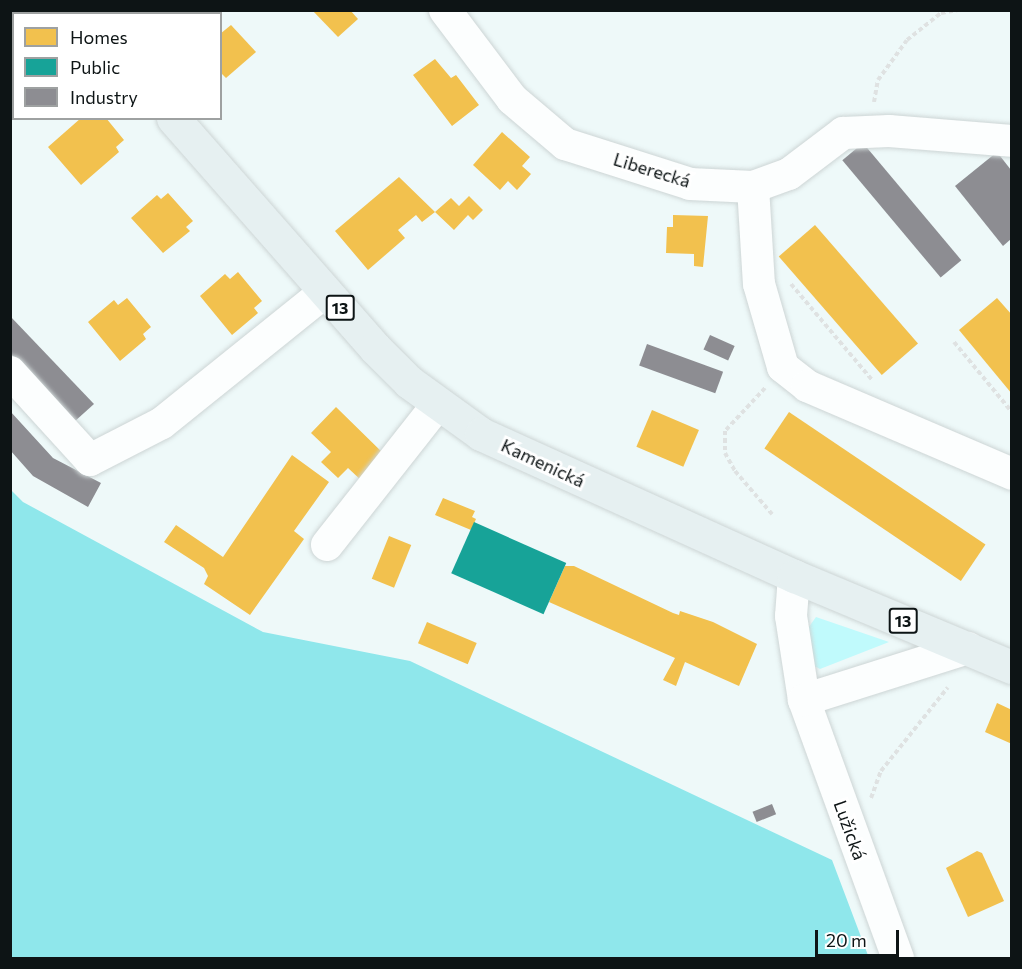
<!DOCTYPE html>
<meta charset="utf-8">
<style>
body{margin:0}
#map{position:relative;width:1022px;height:969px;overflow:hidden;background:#eef9f9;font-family:Commissioner,sans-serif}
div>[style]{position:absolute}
.green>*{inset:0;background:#c0fafc}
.forest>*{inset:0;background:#8fe7eb}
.homes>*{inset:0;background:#f2c14e;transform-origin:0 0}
.public>*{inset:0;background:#17a398;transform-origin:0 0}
.industry>*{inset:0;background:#8d8d92;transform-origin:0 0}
.path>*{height:4px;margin-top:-2px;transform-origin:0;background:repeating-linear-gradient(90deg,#dfe2e2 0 4.5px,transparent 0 7.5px)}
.roads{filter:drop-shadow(0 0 2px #cdd5d5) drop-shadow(0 0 2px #cdd5d5)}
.minor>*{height:32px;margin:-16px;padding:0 16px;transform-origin:16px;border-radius:16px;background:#fcfefe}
.major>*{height:33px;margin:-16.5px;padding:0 16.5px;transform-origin:16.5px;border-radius:16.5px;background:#e6f0f1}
span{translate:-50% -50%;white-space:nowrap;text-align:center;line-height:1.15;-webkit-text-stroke:6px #fff;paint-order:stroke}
.shield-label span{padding:2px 4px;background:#fff;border:2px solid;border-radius:4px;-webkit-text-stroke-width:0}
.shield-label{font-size:16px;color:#0d1415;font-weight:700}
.street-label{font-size:18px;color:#0d1415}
.frame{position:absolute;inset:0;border:12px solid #0d1415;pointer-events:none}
.legend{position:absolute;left:12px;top:12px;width:210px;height:108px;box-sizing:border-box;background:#fff;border:2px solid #9ea1a1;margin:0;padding:8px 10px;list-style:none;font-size:18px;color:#0d1415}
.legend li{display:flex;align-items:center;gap:12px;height:30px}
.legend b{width:30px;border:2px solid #9ea1a1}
.scale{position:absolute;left:815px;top:930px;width:84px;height:27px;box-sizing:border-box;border:3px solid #0d1415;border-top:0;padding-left:8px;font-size:18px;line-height:21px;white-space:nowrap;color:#0d1415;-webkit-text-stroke:4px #fff;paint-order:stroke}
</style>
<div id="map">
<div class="green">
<div style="clip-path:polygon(816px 617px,889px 642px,820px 669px,805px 661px,806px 631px)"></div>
</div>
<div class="forest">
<div style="clip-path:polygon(10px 489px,23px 502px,263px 632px,410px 661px,832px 860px,869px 958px,11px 958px)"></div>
</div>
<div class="homes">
<div style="clip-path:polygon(312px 10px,350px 10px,358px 19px,338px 37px)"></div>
<div style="clip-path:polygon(231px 25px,256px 52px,226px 78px,220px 72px,220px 34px)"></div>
<div style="clip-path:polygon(435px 59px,451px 78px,456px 75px,479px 105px,452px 126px,413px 75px)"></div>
<div style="clip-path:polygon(81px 118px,106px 118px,124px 140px,116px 147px,119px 152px,81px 185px,48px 147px)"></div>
<div style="clip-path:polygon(502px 132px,530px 157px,522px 166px,531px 174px,517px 190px,508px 181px,500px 190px,473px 165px)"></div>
<div style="clip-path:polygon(399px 177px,435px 212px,422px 222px,416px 215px,398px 230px,405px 238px,368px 270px,335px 231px)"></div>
<div style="clip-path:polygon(168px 193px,193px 221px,186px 227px,190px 231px,163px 253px,131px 218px,157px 195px,161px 199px)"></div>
<div style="clip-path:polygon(469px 196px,483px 210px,473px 220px,468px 215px,454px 230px,435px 212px,451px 198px,459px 206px)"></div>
<div style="clip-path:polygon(673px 215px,708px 216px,703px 267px,694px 266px,694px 254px,666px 253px,667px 227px,673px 227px)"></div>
<div style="left:815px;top:225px;width:157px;height:48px;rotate:49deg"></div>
<div style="clip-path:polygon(238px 272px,262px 301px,254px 308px,258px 313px,232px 335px,200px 296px,225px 274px,230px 279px)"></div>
<div style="clip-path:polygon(127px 298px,151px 327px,143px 334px,146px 339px,120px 361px,88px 322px,114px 300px,118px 305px)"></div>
<div style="clip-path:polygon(997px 298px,1012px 315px,1012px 394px,959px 330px)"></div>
<div style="clip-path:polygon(336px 407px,387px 457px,363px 482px,348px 468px,338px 478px,321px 462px,331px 452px,311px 433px)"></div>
<div style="left:652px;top:410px;width:51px;height:40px;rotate:23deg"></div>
<div style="left:789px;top:412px;width:237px;height:44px;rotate:34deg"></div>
<div style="clip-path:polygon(292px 455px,329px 482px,294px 531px,304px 539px,250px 615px,204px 584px,208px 576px,204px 568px,164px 542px,176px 525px,223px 557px)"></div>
<div style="clip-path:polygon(443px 498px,475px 511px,472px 517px,476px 519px,471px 530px,435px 515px)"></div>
<div style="left:389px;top:536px;width:24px;height:46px;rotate:22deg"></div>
<div style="clip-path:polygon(565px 566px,574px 566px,673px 613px,679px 615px,680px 611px,713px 622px,757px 644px,739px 686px,685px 662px,676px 686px,663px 680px,675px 658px,549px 602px)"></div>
<div style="left:427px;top:622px;width:54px;height:23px;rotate:23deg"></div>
<div style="clip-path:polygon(997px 703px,1012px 710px,1012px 744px,985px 732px)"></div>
<div style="clip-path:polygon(977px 851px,982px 853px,1004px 901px,968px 917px,946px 868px)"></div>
</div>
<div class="public">
<div style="left:474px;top:522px;width:101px;height:56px;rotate:24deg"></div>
</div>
<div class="industry">
<div style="left:863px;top:143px;width:153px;height:27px;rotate:50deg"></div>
<div style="clip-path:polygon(997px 152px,1011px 170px,1011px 239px,1003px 246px,955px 186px)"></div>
<div style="clip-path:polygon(10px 316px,94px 404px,74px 422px,10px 353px)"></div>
<div style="left:710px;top:335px;width:27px;height:16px;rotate:24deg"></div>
<div style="left:647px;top:344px;width:81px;height:23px;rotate:20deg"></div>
<div style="clip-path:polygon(10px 411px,53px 458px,101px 483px,88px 507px,33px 476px,10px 450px)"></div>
<div style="left:772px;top:804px;width:11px;height:21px;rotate:68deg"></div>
</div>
<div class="path">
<div style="left:874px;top:102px;width:22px;rotate:-80deg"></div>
<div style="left:878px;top:80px;width:49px;rotate:-54.1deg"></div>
<div style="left:907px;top:40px;width:43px;rotate:-38.5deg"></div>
<div style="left:941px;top:13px;width:17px;rotate:-10deg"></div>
<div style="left:791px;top:284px;width:127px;rotate:49.8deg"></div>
<div style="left:954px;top:342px;width:91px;rotate:50.4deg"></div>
<div style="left:765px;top:388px;width:59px;rotate:132.9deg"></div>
<div style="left:725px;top:431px;width:22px;rotate:90deg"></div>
<div style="left:725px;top:453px;width:21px;rotate:61deg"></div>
<div style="left:735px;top:471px;width:57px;rotate:49.3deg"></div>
<div style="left:871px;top:798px;width:29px;rotate:-70deg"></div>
<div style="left:881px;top:771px;width:107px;rotate:-51.4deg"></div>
</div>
<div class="roads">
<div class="minor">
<div style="left:445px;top:10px;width:111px;rotate:53deg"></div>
<div style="left:512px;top:99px;width:70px;rotate:40.3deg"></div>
<div style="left:565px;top:144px;width:131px;rotate:17.7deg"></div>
<div style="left:690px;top:184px;width:63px;rotate:2.7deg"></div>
<div style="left:753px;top:187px;width:38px;rotate:-20deg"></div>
<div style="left:789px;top:174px;width:68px;rotate:-37.2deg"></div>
<div style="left:843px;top:133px;width:46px;rotate:-2.5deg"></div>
<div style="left:889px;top:131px;width:123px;rotate:4.6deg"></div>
<div style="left:753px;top:187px;width:97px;rotate:86.5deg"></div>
<div style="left:759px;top:284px;width:86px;rotate:73.9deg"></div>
<div style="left:783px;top:367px;width:31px;rotate:38deg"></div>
<div style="left:807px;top:386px;width:223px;rotate:23.2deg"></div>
<div style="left:10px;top:372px;width:119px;rotate:47.7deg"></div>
<div style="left:90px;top:460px;width:81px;rotate:-27.2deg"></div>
<div style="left:162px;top:423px;width:209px;rotate:-38.8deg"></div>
<div style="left:327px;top:545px;width:179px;rotate:-51.8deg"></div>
<div style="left:794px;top:576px;width:40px;rotate:94.3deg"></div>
<div style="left:791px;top:616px;width:85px;rotate:81.2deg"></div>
<div style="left:804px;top:700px;width:275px;rotate:70deg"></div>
<div style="left:804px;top:700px;width:172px;rotate:-17.6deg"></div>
</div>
<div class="major">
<div style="left:79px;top:10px;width:5px;rotate:53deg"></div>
<div style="left:173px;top:118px;width:306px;rotate:48.7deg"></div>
<div style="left:375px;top:348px;width:48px;rotate:45deg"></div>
<div style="left:409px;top:382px;width:89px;rotate:35.8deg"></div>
<div style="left:481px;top:434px;width:344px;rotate:24.4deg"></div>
<div style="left:794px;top:576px;width:236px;rotate:22.7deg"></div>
</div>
</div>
<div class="shield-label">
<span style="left:340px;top:308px">13</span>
<span style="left:903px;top:621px">13</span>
</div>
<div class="street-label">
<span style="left:652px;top:170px;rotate:17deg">Liberecká</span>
<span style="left:543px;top:463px;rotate:25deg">Kamenická</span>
<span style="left:850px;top:830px;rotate:70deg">Lužická</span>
</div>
<div class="frame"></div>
<ul class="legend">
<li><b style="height:16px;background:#f2c14e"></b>Homes</li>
<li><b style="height:16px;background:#17a398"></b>Public</li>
<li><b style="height:16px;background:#8d8d92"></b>Industry</li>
</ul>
<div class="scale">20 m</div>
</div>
